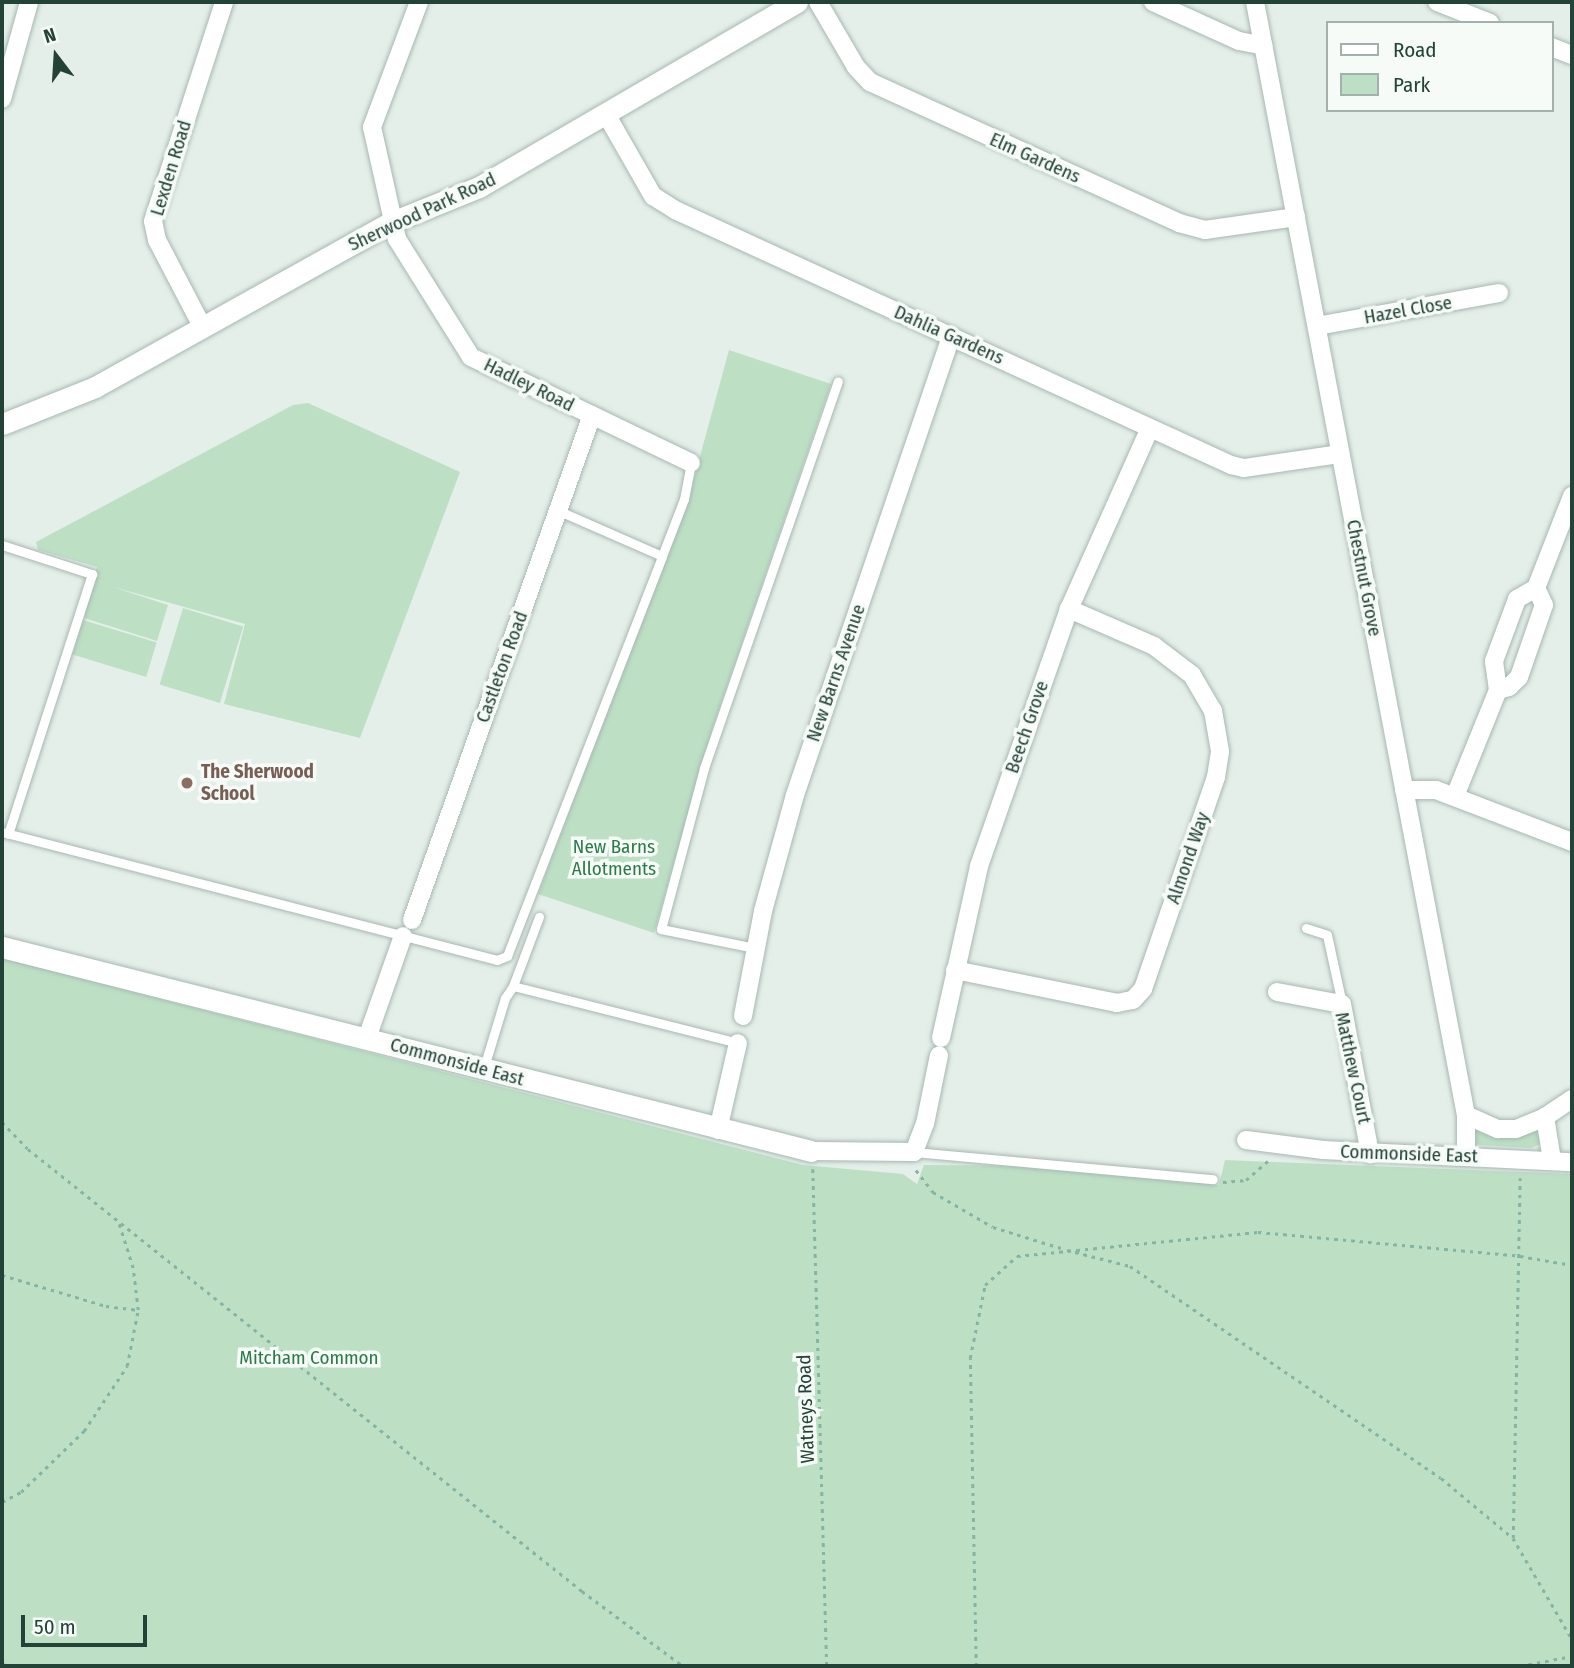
<!DOCTYPE html>
<style>
body{margin:0}
#map{position:relative;width:1574px;height:1668px;overflow:hidden;background:#e5efea;font-family:"Fira Sans Condensed",sans-serif}
div>[style]{position:absolute}
.green>*{inset:0;background:#bde0c5;transform-origin:0 0}
.path>*{height:2.5px;margin-top:-1.25px;transform-origin:0;background:repeating-linear-gradient(90deg,#84b4a3 0 3.5px,transparent 0 8.5px)}
.roads{filter:drop-shadow(0 0 2px #a7b8b1) drop-shadow(0 0 2px #a7b8b1)}
.lane>*{height:9px;margin:-4.5px;padding:0 4.5px;transform-origin:4.5px;border-radius:4.5px;background:#fff}
.street>*{height:18px;margin:-9px;padding:0 9px;transform-origin:9px;border-radius:9px;background:#fff}
.secondary>*{height:21px;margin:-10.5px;padding:0 10.5px;transform-origin:10.5px;border-radius:10.5px;background:#fff}
.dots>*{width:19px;height:19px;translate:-50% -50%;box-sizing:border-box;border:4px solid #f6fbf8;border-radius:50%}
span{translate:-50% -50%;white-space:nowrap;text-align:center;line-height:1.15;-webkit-text-stroke:7px #f6fbf8;paint-order:stroke}
.street-label{font-size:19px;color:#234238}
.education-label{font-size:19px;color:#785e54;font-weight:700}
.left{translate:0 -50%;text-align:left}
.park-label{font-size:19px;color:#2a7b47}
.frame{position:absolute;inset:0;border:4px solid #234238;pointer-events:none}
.legend{position:absolute;left:1326px;top:21px;width:228px;height:91px;box-sizing:border-box;background:#f6fbf8;border:2px solid #a2b1ab;margin:0;padding:9px 12px;list-style:none;font-size:21px;color:#234238}
.legend li{display:flex;align-items:center;gap:14px;height:35px}
.legend b{width:35px;border:2px solid #a2b1ab}
.north{position:absolute;left:21px;top:21px;width:70px;height:70px;-webkit-text-stroke:5px #f6fbf8;paint-order:stroke;rotate:343deg;font-size:19px;font-weight:700;line-height:28px;text-align:center;color:#234238}
.north::after{content:'';display:block;margin:auto;width:24px;height:32px;background:#234238;clip-path:polygon(50% 0,100% 100%,50% 72%,0 100%)}
.scale{position:absolute;left:21px;top:1615px;width:126px;height:32px;box-sizing:border-box;border:4px solid #234238;border-top:0;padding-left:9px;font-size:21px;line-height:24px;white-space:nowrap;color:#234238;-webkit-text-stroke:5px #f6fbf8;paint-order:stroke}
</style>
<div id="map">
<div class="green">
<div style="clip-path:polygon(729px 350px,831px 384px,713px 727px,654px 933px,538px 894px,690px 493px)"></div>
<div style="clip-path:polygon(308px 403px,460px 472px,360px 738px,224px 704px,245px 624px,113px 587px,168px 605px,157px 641px,84px 618px,97px 567px,38px 550px,36px 542px,293px 405px)"></div>
<div style="left:183px;top:608px;width:63px;height:80px;rotate:17deg"></div>
<div style="left:83px;top:620px;width:77px;height:36px;rotate:17deg"></div>
<div style="clip-path:polygon(2px 958px,803px 1165px,903px 1174px,917px 1184px,924px 1165px,1043px 1166px,1219px 1185px,1225px 1160px,1572px 1174px,1572px 1666px,2px 1666px)"></div>
<div style="clip-path:polygon(1478px 1128px,1536px 1132px,1543px 1143px,1531px 1148px,1479px 1145px,1474px 1144px,1473px 1130px)"></div>
</div>
<div class="path">
<div style="left:2px;top:1122px;width:37px;rotate:46deg"></div>
<div style="left:28px;top:1149px;width:709px;rotate:38.58deg"></div>
<div style="left:582px;top:1591px;width:126px;rotate:36.6deg"></div>
<div style="left:813px;top:1169px;width:497px;rotate:88.4deg"></div>
<div style="left:916px;top:1170px;width:28px;rotate:52deg"></div>
<div style="left:933px;top:1192px;width:69px;rotate:30.3deg"></div>
<div style="left:993px;top:1227px;width:71px;rotate:17.2deg"></div>
<div style="left:1223px;top:1182px;width:23px;rotate:-5deg"></div>
<div style="left:1246px;top:1180px;width:29px;rotate:-41deg"></div>
<div style="left:1067px;top:1250px;width:65px;rotate:14.3deg"></div>
<div style="left:1130px;top:1266px;width:376px;rotate:34.3deg"></div>
<div style="left:1441px;top:1478px;width:94px;rotate:39.8deg"></div>
<div style="left:1513px;top:1538px;width:117px;rotate:59.7deg"></div>
<div style="left:2px;top:1275px;width:109px;rotate:16.6deg"></div>
<div style="left:106px;top:1306px;width:31px;rotate:7deg"></div>
<div style="left:2px;top:1502px;width:21px;rotate:-28deg"></div>
<div style="left:21px;top:1492px;width:88px;rotate:-44.1deg"></div>
<div style="left:84px;top:1431px;width:78px;rotate:-56.5deg"></div>
<div style="left:127px;top:1366px;width:57px;rotate:-78.9deg"></div>
<div style="left:138px;top:1310px;width:42px;rotate:-96.8deg"></div>
<div style="left:133px;top:1268px;width:49px;rotate:-107.7deg"></div>
<div style="left:1513px;top:1538px;width:360px;rotate:-88.9deg"></div>
<div style="left:2px;top:1663px;width:6px;rotate:31deg"></div>
<div style="left:976px;top:1666px;width:308px;rotate:-91.1deg"></div>
<div style="left:970px;top:1358px;width:75px;rotate:-78.4deg"></div>
<div style="left:985px;top:1285px;width:43px;rotate:-42.2deg"></div>
<div style="left:1017px;top:1256px;width:242px;rotate:-5.7deg"></div>
<div style="left:1258px;top:1232px;width:263px;rotate:5.2deg"></div>
<div style="left:1520px;top:1256px;width:53px;rotate:9.8deg"></div>
<div style="left:1520px;top:1666px;width:53px;rotate:-10.9deg"></div>
</div>
<div class="roads">
<div class="lane">
<div style="left:2px;top:545px;width:95px;rotate:17.9deg"></div>
<div style="left:92px;top:574px;width:273px;rotate:107.9deg"></div>
<div style="left:662px;top:556px;width:61px;rotate:-68.9deg"></div>
<div style="left:684px;top:499px;width:37px;rotate:-79deg"></div>
<div style="left:2px;top:832px;width:511px;rotate:14.5deg"></div>
<div style="left:497px;top:960px;width:11px;rotate:-22deg"></div>
<div style="left:507px;top:956px;width:429px;rotate:-68.8deg"></div>
<div style="left:662px;top:556px;width:115px;rotate:-156.3deg"></div>
<div style="left:1306px;top:928px;width:22px;rotate:18deg"></div>
<div style="left:1327px;top:935px;width:71px;rotate:77.7deg"></div>
<div style="left:755px;top:948px;width:96px;rotate:-168.6deg"></div>
<div style="left:661px;top:929px;width:167px;rotate:-75deg"></div>
<div style="left:704px;top:768px;width:409px;rotate:-70.9deg"></div>
<div style="left:513px;top:986px;width:74px;rotate:-69.4deg"></div>
<div style="left:484px;top:1067px;width:72px;rotate:-73.1deg"></div>
<div style="left:505px;top:998px;width:14px;rotate:-56deg"></div>
<div style="left:513px;top:986px;width:232px;rotate:14.2deg"></div>
<div style="left:914px;top:1152px;width:300px;rotate:5.2deg"></div>
</div>
<div class="street">
<div style="left:419px;top:2px;width:134px;rotate:110.6deg"></div>
<div style="left:372px;top:127px;width:115px;rotate:77.4deg"></div>
<div style="left:397px;top:239px;width:139px;rotate:57.9deg"></div>
<div style="left:471px;top:357px;width:244px;rotate:25.7deg"></div>
<div style="left:818px;top:2px;width:75px;rotate:59.7deg"></div>
<div style="left:856px;top:67px;width:21px;rotate:47deg"></div>
<div style="left:870px;top:82px;width:340px;rotate:24.5deg"></div>
<div style="left:1179px;top:223px;width:27px;rotate:15deg"></div>
<div style="left:1205px;top:230px;width:92px;rotate:-8.1deg"></div>
<div style="left:1153px;top:2px;width:94px;rotate:24.4deg"></div>
<div style="left:1239px;top:41px;width:25px;rotate:11deg"></div>
<div style="left:1255px;top:2px;width:1133px;rotate:79.27deg"></div>
<div style="left:1466px;top:1115px;width:41px;rotate:90deg"></div>
<div style="left:1437px;top:2px;width:57px;rotate:21.6deg"></div>
<div style="left:1551px;top:47px;width:22px;rotate:21deg"></div>
<div style="left:2px;top:99px;width:101px;rotate:-74.4deg"></div>
<div style="left:606px;top:114px;width:95px;rotate:60.2deg"></div>
<div style="left:653px;top:196px;width:26px;rotate:32deg"></div>
<div style="left:675px;top:210px;width:612px;rotate:24.64deg"></div>
<div style="left:1231px;top:465px;width:13px;rotate:13deg"></div>
<div style="left:1244px;top:468px;width:97px;rotate:-8.3deg"></div>
<div style="left:1317px;top:326px;width:185px;rotate:-10.3deg"></div>
<div style="left:203px;top:328px;width:99px;rotate:-117.6deg"></div>
<div style="left:157px;top:240px;width:19px;rotate:-102deg"></div>
<div style="left:153px;top:221px;width:230px;rotate:-72deg"></div>
<div style="left:1498px;top:690px;width:11px;rotate:-15deg"></div>
<div style="left:1509px;top:687px;width:14px;rotate:-45deg"></div>
<div style="left:1519px;top:677px;width:76px;rotate:-70.9deg"></div>
<div style="left:1544px;top:605px;width:19px;rotate:-115deg"></div>
<div style="left:1404px;top:790px;width:32px"></div>
<div style="left:1436px;top:790px;width:146px;rotate:20.9deg"></div>
<div style="left:1455px;top:796px;width:114px;rotate:-67.9deg"></div>
<div style="left:1498px;top:690px;width:29px;rotate:-98deg"></div>
<div style="left:1494px;top:661px;width:66px;rotate:-69.6deg"></div>
<div style="left:1517px;top:599px;width:22px;rotate:-30deg"></div>
<div style="left:1536px;top:588px;width:99px;rotate:-68.6deg"></div>
<div style="left:412px;top:920px;width:536px;rotate:-70.38deg"></div>
<div style="left:955px;top:970px;width:165px;rotate:11.5deg"></div>
<div style="left:1117px;top:1003px;width:16px;rotate:-11deg"></div>
<div style="left:1133px;top:1000px;width:15px;rotate:-48deg"></div>
<div style="left:1143px;top:989px;width:224px;rotate:-71deg"></div>
<div style="left:1216px;top:777px;width:26px;rotate:-81deg"></div>
<div style="left:1220px;top:751px;width:41px;rotate:-99.9deg"></div>
<div style="left:1213px;top:711px;width:42px;rotate:-120.3deg"></div>
<div style="left:1192px;top:675px;width:48px;rotate:-142.7deg"></div>
<div style="left:1154px;top:646px;width:93px;rotate:-156.5deg"></div>
<div style="left:1277px;top:992px;width:66px;rotate:10.5deg"></div>
<div style="left:1342px;top:1004px;width:153px;rotate:79.4deg"></div>
<div style="left:743px;top:1016px;width:107px;rotate:-79.2deg"></div>
<div style="left:763px;top:911px;width:120px;rotate:-74.6deg"></div>
<div style="left:795px;top:795px;width:485px;rotate:-71.2deg"></div>
<div style="left:367px;top:1038px;width:108px;rotate:-70.6deg"></div>
<div style="left:941px;top:1038px;width:176px;rotate:-77.5deg"></div>
<div style="left:979px;top:866px;width:272px;rotate:-70.7deg"></div>
<div style="left:1069px;top:609px;width:198px;rotate:-65.9deg"></div>
<div style="left:1466px;top:1115px;width:35px;rotate:24deg"></div>
<div style="left:1498px;top:1129px;width:18px"></div>
<div style="left:1516px;top:1129px;width:31px;rotate:-22deg"></div>
<div style="left:718px;top:1130px;width:89px;rotate:-77.1deg"></div>
<div style="left:1246px;top:1140px;width:78px;rotate:7.4deg"></div>
<div style="left:1323px;top:1150px;width:249px;rotate:2.8deg"></div>
<div style="left:811px;top:1151px;width:103px;rotate:0.6deg"></div>
<div style="left:914px;top:1152px;width:30px;rotate:-69deg"></div>
<div style="left:925px;top:1124px;width:70px;rotate:-78.5deg"></div>
<div style="left:1552px;top:1160px;width:44px;rotate:-99.2deg"></div>
<div style="left:1545px;top:1117px;width:32px;rotate:-34deg"></div>
</div>
<div class="secondary">
<div style="left:2px;top:424px;width:100px;rotate:-21.7deg"></div>
<div style="left:95px;top:387px;width:340px;rotate:-29.1deg"></div>
<div style="left:392px;top:222px;width:94px;rotate:-21.9deg"></div>
<div style="left:479px;top:187px;width:368px;rotate:-30.2deg"></div>
<div style="left:2px;top:947px;width:834px;rotate:14.15deg"></div>
</div>
</div>
<div class="dots">
<div style="left:187px;top:783px;background:#8d6e63"></div>
</div>
<div class="street-label">
<span style="left:1035px;top:158px;rotate:24deg">Elm Gardens</span>
<span style="left:171px;top:168px;rotate:-73deg">Lexden Road</span>
<span style="left:422px;top:212px;rotate:-25deg">Sherwood Park Road</span>
<span style="left:1408px;top:310px;rotate:-10deg">Hazel Close</span>
<span style="left:949px;top:335px;rotate:24deg">Dahlia Gardens</span>
<span style="left:529px;top:385px;rotate:26deg">Hadley Road</span>
<span style="left:1364px;top:578px;rotate:79deg">Chestnut Grove</span>
<span style="left:502px;top:667px;rotate:-70deg">Castleton Road</span>
<span style="left:836px;top:673px;rotate:-71deg">New Barns Avenue</span>
<span style="left:1027px;top:727px;rotate:-71deg">Beech Grove</span>
<span style="left:1188px;top:858px;rotate:-71deg">Almond Way</span>
<span style="left:457px;top:1062px;rotate:15deg">Commonside East</span>
<span style="left:1353px;top:1068px;rotate:78deg">Matthew Court</span>
<span style="left:1409px;top:1154px;rotate:2deg">Commonside East</span>
<span style="left:806px;top:1409px;rotate:-92deg">Watneys Road</span>
</div>
<div class="education-label">
<span class="left" style="left:201px;top:783px">The Sherwood<br>School</span>
</div>
<div class="park-label">
<span style="left:614px;top:858px">New Barns<br>Allotments</span>
<span style="left:309px;top:1358px">Mitcham Common</span>
</div>
<div class="frame"></div>
<ul class="legend">
<li><b style="height:9px;background:#fff"></b>Road</li>
<li><b style="height:19px;background:#bde0c5"></b>Park</li>
</ul>
<div class="north">N</div>
<div class="scale">50 m</div>
</div>
